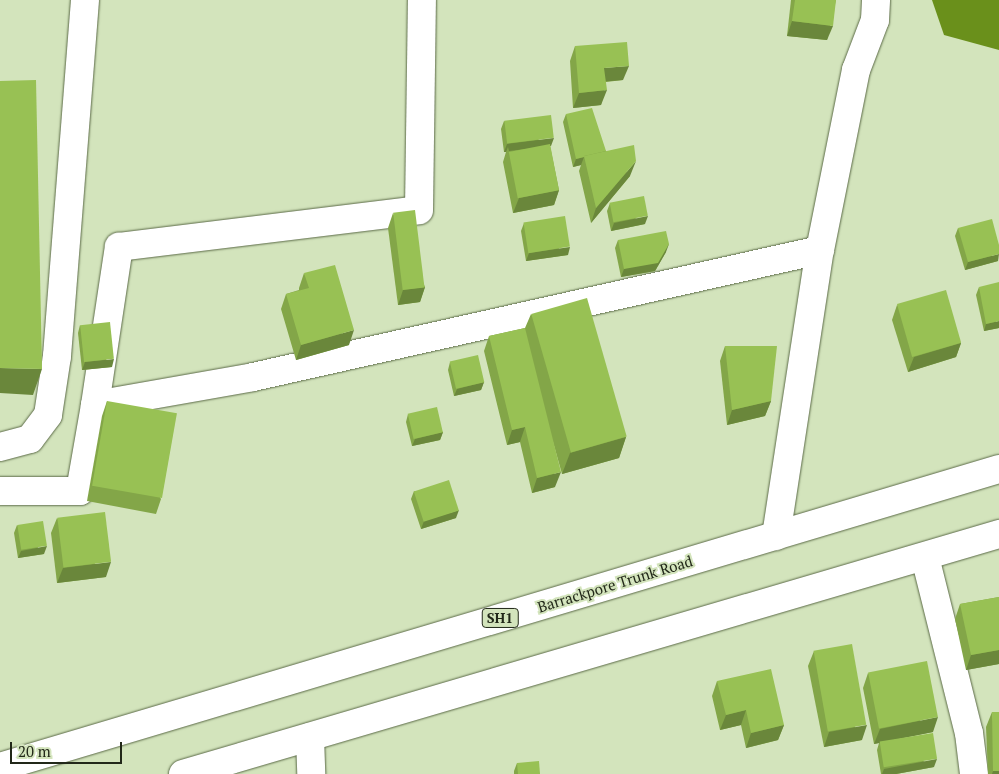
<!DOCTYPE html>
<style>
body{margin:0}
#map{position:relative;width:999px;height:774px;overflow:hidden;background:#d3e4bc;font-family:"PT Serif",serif}
div>[style]{position:absolute}
.water>*{inset:0;background:#6a901b}
.roads{filter:drop-shadow(0 0 1px #5b6a47) drop-shadow(0 0 1px #5b6a47)}
.minor>*{height:28px;margin:-14px;padding:0 14px;transform-origin:14px;border-radius:14px;background:#fff}
.tertiary>*{height:28px;margin:-14px;padding:0 14px;transform-origin:14px;border-radius:14px;background:#fff}
.primary>*{height:28px;margin:-14px;padding:0 14px;transform-origin:14px;border-radius:14px;background:#fff}
.wall>*{inset:0;background:#83a648}
.shaded-wall>*{inset:0;background:#6a873b}
.building>*{inset:0;background:#98c154;transform-origin:0 0}
span{translate:-50% -50%;white-space:nowrap;text-align:center;line-height:1.15;-webkit-text-stroke:4px #d3e4bc;paint-order:stroke}
.shield-label span{padding:1px 4px;background:#d3e4bc;border:1px solid;border-radius:4px;-webkit-text-stroke-width:0}
.shield-label{font-size:14px;color:#222819;font-weight:700}
.street-label{font-size:15px;color:#222819}
.scale{position:absolute;left:10px;top:742px;width:112px;height:22px;box-sizing:border-box;border:2px solid #222819;border-top:0;padding-left:6px;font-size:15px;line-height:18px;white-space:nowrap;color:#222819;-webkit-text-stroke:4px #d3e4bc;paint-order:stroke}
</style>
<div id="map">
<div class="water">
<div style="clip-path:polygon(932px 0,999px 0,999px 50px,944px 35px)"></div>
</div>
<div class="roads">
<div class="minor">
<div style="left:95px;top:405px;width:160px;rotate:-81.4deg"></div>
<div style="left:119px;top:247px;width:302px;rotate:-7deg"></div>
<div style="left:419px;top:210px;width:210px;rotate:-89.2deg"></div>
<div style="left:0;top:491px;width:80px"></div>
<div style="left:80px;top:491px;width:87px;rotate:-80.1deg"></div>
<div style="left:95px;top:405px;width:160px;rotate:-10deg"></div>
<div style="left:253px;top:377px;width:581px;rotate:-12.63deg"></div>
<div style="left:776px;top:536px;width:289px;rotate:-81.3deg"></div>
<div style="left:820px;top:250px;width:184px;rotate:-78.7deg"></div>
<div style="left:856px;top:70px;width:53px;rotate:-69.2deg"></div>
<div style="left:875px;top:20px;width:20px;rotate:-87deg"></div>
<div style="left:925px;top:557px;width:181px;rotate:76deg"></div>
<div style="left:969px;top:733px;width:41px;rotate:83deg"></div>
<div style="left:310px;top:737px;width:37px;rotate:88deg"></div>
</div>
<div class="tertiary">
<div style="left:0;top:447px;width:31px;rotate:-15deg"></div>
<div style="left:30px;top:439px;width:30px;rotate:-53deg"></div>
<div style="left:48px;top:415px;width:60px;rotate:-81.3deg"></div>
<div style="left:57px;top:356px;width:357px;rotate:-85.5deg"></div>
</div>
<div class="primary">
<div style="left:0;top:767px;width:1042px;rotate:-16.61deg"></div>
<div style="left:183px;top:774px;width:851px;rotate:-16.39deg"></div>
</div>
</div>
<div class="wall">
<div style="clip-path:polygon(791px 0,836px 0,827px 40px,787px 36px)"></div>
<div style="clip-path:polygon(575px 46px,623px 80px,606px 82px,601px 105px,573px 108px,570px 61px)"></div>
<div style="clip-path:polygon(566px 114px,606px 151px,630px 176px,591px 223px,579px 171px,581px 165px,573px 167px,563px 122px)"></div>
<div style="clip-path:polygon(504px 121px,551px 146px,550px 146px,559px 190px,554px 205px,513px 213px,503px 162px,506px 152px,504px 152px,501px 129px)"></div>
<div style="clip-path:polygon(610px 203px,645px 224px,611px 231px,607px 211px)"></div>
<div style="clip-path:polygon(393px 213px,425px 287px,420px 302px,398px 305px,388px 228px)"></div>
<div style="clip-path:polygon(524px 223px,568px 255px,526px 261px,521px 231px)"></div>
<div style="clip-path:polygon(958px 228px,998px 261px,965px 270px,955px 236px)"></div>
<div style="clip-path:polygon(618px 240px,666px 252px,655px 271px,621px 277px,615px 248px)"></div>
<div style="clip-path:polygon(304px 273px,349px 345px,296px 360px,281px 309px,286px 294px,299px 290px,299px 288px)"></div>
<div style="clip-path:polygon(979px 287px,999px 328px,984px 331px,976px 295px)"></div>
<div style="clip-path:polygon(897px 305px,961px 343px,956px 357px,908px 372px,892px 320px)"></div>
<div style="clip-path:polygon(531px 314px,626px 437px,619px 458px,562px 474px,553px 442px,555px 487px,532px 493px,520px 442px,507px 445px,484px 351px,489px 336px,525px 328px)"></div>
<div style="clip-path:polygon(80px 325px,112px 367px,82px 370px,78px 333px)"></div>
<div style="clip-path:polygon(725px 346px,771px 401px,765px 416px,727px 425px,720px 361px)"></div>
<div style="clip-path:polygon(450px 362px,484px 382px,481px 390px,454px 396px,448px 370px)"></div>
<div style="clip-path:polygon(107px 401px,161px 499px,156px 514px,87px 501px,102px 416px)"></div>
<div style="clip-path:polygon(408px 414px,443px 432px,440px 440px,412px 446px,406px 422px)"></div>
<div style="clip-path:polygon(414px 491px,456px 518px,421px 529px,411px 499px)"></div>
<div style="clip-path:polygon(57px 518px,106px 577px,57px 583px,51px 533px)"></div>
<div style="clip-path:polygon(17px 525px,44px 554px,18px 558px,14px 533px)"></div>
<div style="clip-path:polygon(999px 597px,999px 664px,966px 670px,955px 619px,960px 604px)"></div>
<div style="clip-path:polygon(814px 651px,862px 740px,824px 747px,808px 666px)"></div>
<div style="clip-path:polygon(868px 673px,933px 732px,887px 741px,934px 767px,896px 774px,881px 774px,877px 750px,879px 743px,874px 744px,863px 688px)"></div>
<div style="clip-path:polygon(717px 681px,784px 725px,778px 740px,746px 748px,741px 725px,720px 730px,712px 696px)"></div>
<div style="clip-path:polygon(992px 712px,999px 774px,988px 774px,986px 727px)"></div>
<div style="clip-path:polygon(517px 763px,540px 774px,514px 774px,514px 771px)"></div>
</div>
<div class="shaded-wall">
<div style="clip-path:polygon(792px 21px,833px 26px,827px 40px,787px 36px)"></div>
<div style="clip-path:polygon(629px 66px,623px 80px,599px 82px,604px 68px)"></div>
<div style="clip-path:polygon(607px 90px,601px 105px,573px 108px,579px 93px)"></div>
<div style="clip-path:polygon(554px 138px,551px 146px,509px 151px,508px 147px,506px 152px,504px 152px,507px 144px)"></div>
<div style="clip-path:polygon(584px 157px,581px 165px,573px 167px,576px 159px)"></div>
<div style="clip-path:polygon(636px 161px,630px 176px,591px 223px,596px 208px)"></div>
<div style="clip-path:polygon(559px 190px,554px 205px,513px 213px,519px 198px)"></div>
<div style="clip-path:polygon(648px 216px,645px 224px,611px 231px,614px 223px)"></div>
<div style="clip-path:polygon(669px 244px,666px 252px,655px 271px,621px 277px,624px 269px)"></div>
<div style="clip-path:polygon(570px 247px,568px 255px,526px 261px,529px 253px)"></div>
<div style="clip-path:polygon(999px 254px,998px 261px,965px 270px,968px 262px)"></div>
<div style="clip-path:polygon(425px 287px,420px 302px,398px 305px,403px 290px)"></div>
<div style="clip-path:polygon(999px 321px,999px 328px,984px 331px,986px 324px)"></div>
<div style="clip-path:polygon(354px 330px,349px 345px,296px 360px,301px 345px)"></div>
<div style="clip-path:polygon(961px 343px,956px 357px,908px 372px,914px 357px)"></div>
<div style="clip-path:polygon(114px 359px,112px 367px,82px 370px,85px 362px)"></div>
<div style="clip-path:polygon(0 368px,42px 369px,33px 395px,0 393px)"></div>
<div style="clip-path:polygon(484px 382px,481px 390px,454px 396px,457px 389px)"></div>
<div style="clip-path:polygon(771px 401px,765px 416px,727px 425px,732px 410px)"></div>
<div style="clip-path:polygon(525px 427px,520px 442px,507px 445px,512px 430px)"></div>
<div style="clip-path:polygon(443px 432px,440px 440px,412px 446px,415px 439px)"></div>
<div style="clip-path:polygon(626px 437px,619px 458px,562px 474px,570px 453px)"></div>
<div style="clip-path:polygon(561px 472px,555px 487px,532px 493px,537px 478px)"></div>
<div style="clip-path:polygon(459px 510px,456px 518px,421px 529px,424px 521px)"></div>
<div style="clip-path:polygon(47px 546px,44px 554px,18px 558px,21px 551px)"></div>
<div style="clip-path:polygon(111px 562px,106px 577px,57px 583px,63px 568px)"></div>
<div style="clip-path:polygon(999px 650px,999px 664px,966px 670px,971px 655px)"></div>
<div style="clip-path:polygon(746px 710px,741px 725px,720px 730px,726px 715px)"></div>
<div style="clip-path:polygon(938px 717px,933px 732px,874px 744px,880px 729px)"></div>
<div style="clip-path:polygon(784px 725px,778px 740px,746px 748px,751px 733px)"></div>
<div style="clip-path:polygon(867px 725px,862px 740px,824px 747px,829px 732px)"></div>
<div style="clip-path:polygon(937px 759px,934px 767px,896px 774px,882px 774px,884px 769px)"></div>
<div style="clip-path:polygon(993px 771px,999px 771px,999px 774px,992px 774px)"></div>
</div>
<div class="building">
<div style="clip-path:polygon(795px 0,836px 0,833px 26px,792px 21px)"></div>
<div style="clip-path:polygon(627px 42px,629px 66px,604px 68px,607px 90px,579px 93px,575px 46px)"></div>
<div style="clip-path:polygon(36px 80px,42px 369px,0 368px,0 81px)"></div>
<div style="clip-path:polygon(592px 108px,606px 151px,584px 156px,584px 157px,576px 159px,566px 114px)"></div>
<div style="left:551px;top:115px;width:23px;height:47px;rotate:83deg"></div>
<div style="left:550px;top:144px;width:47px;height:42px;rotate:79deg"></div>
<div style="clip-path:polygon(634px 145px,636px 161px,596px 208px,584px 156px)"></div>
<div style="left:644px;top:196px;width:20px;height:35px;rotate:79deg"></div>
<div style="left:415px;top:210px;width:78px;height:22px;rotate:83deg"></div>
<div style="left:565px;top:216px;width:31px;height:42px;rotate:81deg"></div>
<div style="clip-path:polygon(992px 219px,999px 245px,999px 254px,968px 262px,958px 228px)"></div>
<div style="clip-path:polygon(666px 231px,669px 244px,658px 263px,624px 269px,618px 240px)"></div>
<div style="clip-path:polygon(335px 265px,354px 330px,301px 345px,286px 294px,309px 288px,304px 273px)"></div>
<div style="clip-path:polygon(999px 282px,999px 321px,986px 324px,979px 287px)"></div>
<div style="left:946px;top:290px;width:55px;height:51px;rotate:74deg"></div>
<div style="left:587px;top:298px;width:144px;height:58px;rotate:74deg"></div>
<div style="left:110px;top:322px;width:37px;height:30px;rotate:84deg"></div>
<div style="clip-path:polygon(525px 328px,561px 472px,537px 478px,525px 427px,512px 430px,489px 336px)"></div>
<div style="clip-path:polygon(725px 346px,777px 346px,771px 401px,732px 410px)"></div>
<div style="left:478px;top:355px;width:28px;height:29px;rotate:77deg"></div>
<div style="left:107px;top:401px;width:71px;height:86px;rotate:10deg"></div>
<div style="left:437px;top:407px;width:26px;height:30px;rotate:77deg"></div>
<div style="left:449px;top:480px;width:32px;height:37px;rotate:72deg"></div>
<div style="left:105px;top:512px;width:50px;height:48px;rotate:83deg"></div>
<div style="left:43px;top:521px;width:25px;height:26px;rotate:81deg"></div>
<div style="clip-path:polygon(999px 597px,999px 650px,971px 655px,960px 604px)"></div>
<div style="left:852px;top:644px;width:82px;height:39px;rotate:80deg"></div>
<div style="left:927px;top:661px;width:57px;height:60px;rotate:79deg"></div>
<div style="clip-path:polygon(771px 669px,784px 725px,751px 733px,746px 710px,726px 715px,717px 681px)"></div>
<div style="clip-path:polygon(992px 712px,999px 712px,999px 771px,993px 771px)"></div>
<div style="left:933px;top:733px;width:26px;height:54px;rotate:81deg"></div>
<div style="clip-path:polygon(539px 761px,540px 774px,518px 774px,517px 763px)"></div>
</div>
<div class="shield-label">
<span style="left:500px;top:618px">SH1</span>
</div>
<div class="street-label">
<span style="left:615px;top:584px;rotate:-17deg">Barrackpore Trunk Road</span>
</div>
<div class="scale">20 m</div>
</div>
